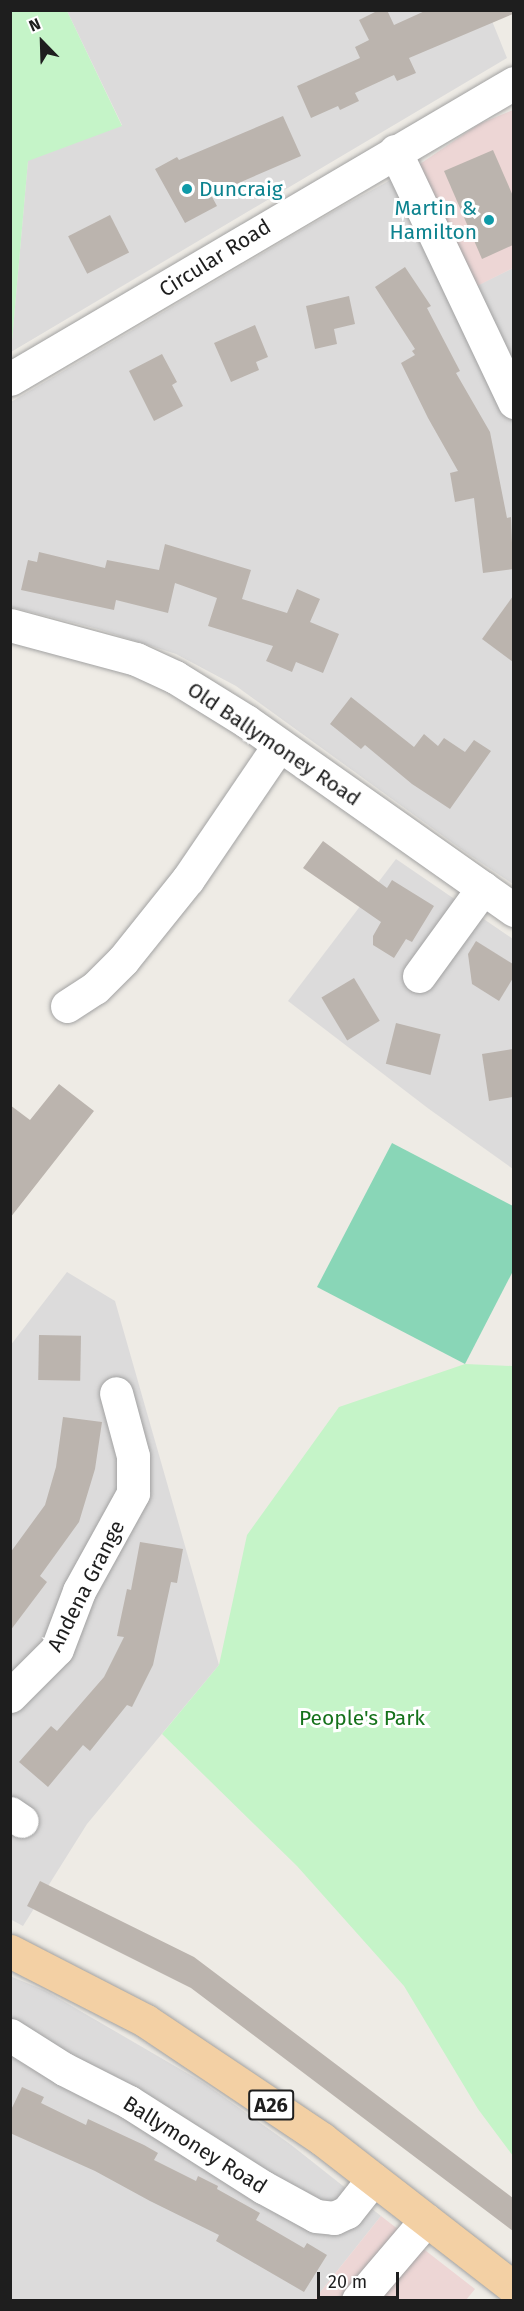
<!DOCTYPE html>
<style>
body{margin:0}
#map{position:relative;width:524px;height:2311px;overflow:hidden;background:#eeebe5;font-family:"Fira Sans",sans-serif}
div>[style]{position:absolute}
.residential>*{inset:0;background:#dcdbdb}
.commercial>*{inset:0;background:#edd6d5}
.park>*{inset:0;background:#c5f4c8}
.pitch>*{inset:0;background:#89d6b7}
.building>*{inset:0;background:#bbb4ae;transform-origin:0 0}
.roads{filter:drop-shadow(0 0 2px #a2a2a2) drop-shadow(0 0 2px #a2a2a2)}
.minor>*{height:33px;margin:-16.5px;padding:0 16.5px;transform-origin:16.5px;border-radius:16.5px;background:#fff}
.major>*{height:33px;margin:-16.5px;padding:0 16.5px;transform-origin:16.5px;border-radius:16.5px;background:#f3d0a4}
.dots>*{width:16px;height:16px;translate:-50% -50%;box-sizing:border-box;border:3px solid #fff;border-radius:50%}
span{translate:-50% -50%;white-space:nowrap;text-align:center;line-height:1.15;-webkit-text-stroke:6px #fff;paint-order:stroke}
.shield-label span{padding:2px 4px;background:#fff;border:2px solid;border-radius:4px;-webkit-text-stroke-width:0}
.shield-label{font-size:20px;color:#1e1e1e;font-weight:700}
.culture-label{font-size:21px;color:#0d838f}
.left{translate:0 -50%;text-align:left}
.right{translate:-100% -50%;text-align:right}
.street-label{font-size:21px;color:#1e1e1e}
.park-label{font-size:21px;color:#15721b}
.frame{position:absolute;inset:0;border:12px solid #1e1e1e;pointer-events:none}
.north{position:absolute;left:12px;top:12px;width:60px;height:60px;-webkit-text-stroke:4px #fff;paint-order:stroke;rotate:337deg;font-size:16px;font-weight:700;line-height:24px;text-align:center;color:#1e1e1e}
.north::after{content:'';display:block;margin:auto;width:21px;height:27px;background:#1e1e1e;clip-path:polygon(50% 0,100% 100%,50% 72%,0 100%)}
.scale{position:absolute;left:317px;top:2272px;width:82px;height:27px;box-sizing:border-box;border:3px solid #1e1e1e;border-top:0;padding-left:8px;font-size:18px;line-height:21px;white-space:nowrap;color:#1e1e1e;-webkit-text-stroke:4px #fff;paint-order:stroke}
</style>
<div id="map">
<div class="residential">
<div style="clip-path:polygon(67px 11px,488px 11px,507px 58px,11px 352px,28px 160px,122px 125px)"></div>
<div style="clip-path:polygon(420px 164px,476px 286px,513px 268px,513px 884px,468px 854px,236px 686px,176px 654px,98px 629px,11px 607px,11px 402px,341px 207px)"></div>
<div style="clip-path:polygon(396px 859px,513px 939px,513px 1169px,429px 1109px,288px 1001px)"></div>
<div style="clip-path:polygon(67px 1272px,115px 1301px,219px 1665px,87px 1824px,23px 1926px,10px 1919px,10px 1346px)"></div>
<div style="clip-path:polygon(10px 1976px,46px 1991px,204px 2083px,290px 2144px,381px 2216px,314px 2300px,11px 2300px)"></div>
</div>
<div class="commercial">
<div style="clip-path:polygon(513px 110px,513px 268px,477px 286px,420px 164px,479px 124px)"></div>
<div style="clip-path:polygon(381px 2216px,475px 2289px,466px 2300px,314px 2300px)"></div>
</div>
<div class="park">
<div style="clip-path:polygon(11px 10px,67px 11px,122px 126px,28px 161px,11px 352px)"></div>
<div style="clip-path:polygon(465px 1364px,513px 1366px,513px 2156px,478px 2109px,404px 1986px,297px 1866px,162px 1734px,219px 1665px,247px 1535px,339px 1407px)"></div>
</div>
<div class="pitch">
<div style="clip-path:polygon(392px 1143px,513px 1206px,513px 1271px,465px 1364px,317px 1287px)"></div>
</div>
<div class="building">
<div style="clip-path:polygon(379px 10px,387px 10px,394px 25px,427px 10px,513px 10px,513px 14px,409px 58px,416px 73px,397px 81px,394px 75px,355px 93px,359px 101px,340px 110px,338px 106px,311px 118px,297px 86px,360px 58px,355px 47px,369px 40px,359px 20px)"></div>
<div style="clip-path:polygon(283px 116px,301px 156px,211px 195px,217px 206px,185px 223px,155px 169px,177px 157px,179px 160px)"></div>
<div style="clip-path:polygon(493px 150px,513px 196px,513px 245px,482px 259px,444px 171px)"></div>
<div style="left:110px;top:215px;width:42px;height:47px;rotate:63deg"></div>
<div style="clip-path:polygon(405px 267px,431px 306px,427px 308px,460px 371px,456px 373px,490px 432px,507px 518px,511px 517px,513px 569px,483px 573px,474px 498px,455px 502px,450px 473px,458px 471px,428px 418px,401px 363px,415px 355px,412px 351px,415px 349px,375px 287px)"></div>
<div style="clip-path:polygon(349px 296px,355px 324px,334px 329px,337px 344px,315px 349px,306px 306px)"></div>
<div style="clip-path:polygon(255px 325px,268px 357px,256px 362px,259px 370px,231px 382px,214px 343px)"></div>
<div style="clip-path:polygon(162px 354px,177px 382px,172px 385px,183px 406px,154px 421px,129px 371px)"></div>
<div style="clip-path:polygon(165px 544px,251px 570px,242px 599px,287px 613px,297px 589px,320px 599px,310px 622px,339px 634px,323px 673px,296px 662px,292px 672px,266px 661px,273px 646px,208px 626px,217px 598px,175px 583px,168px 613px,116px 600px,114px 610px,21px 590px,28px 560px,37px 562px,39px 552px,105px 568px,107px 560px,159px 570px)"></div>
<div style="clip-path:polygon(513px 596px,513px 662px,482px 639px)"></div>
<div style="clip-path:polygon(351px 697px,414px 747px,424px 734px,438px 746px,444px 738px,465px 752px,474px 740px,491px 751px,450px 809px,412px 784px,365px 745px,361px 749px,330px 724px)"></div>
<div style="clip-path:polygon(323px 841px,387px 888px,392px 880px,434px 906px,412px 942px,406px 939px,394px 958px,373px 945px,373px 936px,381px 922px,303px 868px)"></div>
<div style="clip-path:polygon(476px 941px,513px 964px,513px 978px,499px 1001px,472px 984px,468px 954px)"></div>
<div style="left:354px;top:978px;width:50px;height:38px;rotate:59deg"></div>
<div style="left:396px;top:1023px;width:46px;height:42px;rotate:14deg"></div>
<div style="clip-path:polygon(513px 1049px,513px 1097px,489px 1101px,482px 1054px)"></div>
<div style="clip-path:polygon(59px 1084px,94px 1111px,10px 1218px,10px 1105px,30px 1120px)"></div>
<div style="left:39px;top:1335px;width:42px;height:45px;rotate:1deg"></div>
<div style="clip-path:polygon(63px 1417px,102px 1422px,95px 1469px,79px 1522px,40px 1576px,47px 1582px,10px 1631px,10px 1553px,45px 1505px,56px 1467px)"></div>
<div style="clip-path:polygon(140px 1542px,183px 1549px,177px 1583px,171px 1582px,153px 1665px,132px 1707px,127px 1705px,90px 1751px,83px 1745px,48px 1787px,19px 1762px,51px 1726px,57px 1731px,104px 1677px,124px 1637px,117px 1636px,127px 1589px,131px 1590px)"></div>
<div style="clip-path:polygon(40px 1881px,194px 1957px,513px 2198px,513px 2231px,191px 1988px,27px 1906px)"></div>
<div style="clip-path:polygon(22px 2087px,44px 2097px,41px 2103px,86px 2125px,88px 2119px,144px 2145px,158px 2153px,154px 2160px,196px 2181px,198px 2176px,218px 2186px,217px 2189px,260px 2213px,256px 2220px,304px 2248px,307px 2243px,327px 2255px,304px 2292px,216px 2241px,219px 2235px,150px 2201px,95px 2171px,10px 2133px,10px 2112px)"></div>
</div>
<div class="roads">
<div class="minor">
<div style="left:395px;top:151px;width:278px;rotate:64.6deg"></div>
<div style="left:10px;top:379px;width:584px;rotate:-30.43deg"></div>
<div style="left:10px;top:625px;width:131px;rotate:15.1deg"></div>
<div style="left:136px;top:659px;width:43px;rotate:24.8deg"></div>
<div style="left:175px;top:677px;width:84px;rotate:31.8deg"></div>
<div style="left:246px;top:721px;width:328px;rotate:35.2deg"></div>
<div style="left:419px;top:976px;width:109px;rotate:-54deg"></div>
<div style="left:67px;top:1006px;width:33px;rotate:-33deg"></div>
<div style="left:95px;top:988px;width:40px;rotate:-45deg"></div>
<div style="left:123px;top:960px;width:104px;rotate:-51.3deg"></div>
<div style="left:188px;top:879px;width:162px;rotate:-55.8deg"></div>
<div style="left:10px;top:1696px;width:66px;rotate:-45deg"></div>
<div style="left:57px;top:1649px;width:62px;rotate:-69.2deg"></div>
<div style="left:79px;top:1591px;width:112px;rotate:-61.1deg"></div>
<div style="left:133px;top:1493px;width:37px;rotate:-90deg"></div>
<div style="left:133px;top:1456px;width:65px;rotate:-105.1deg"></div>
<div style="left:10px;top:1813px;width:14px;rotate:34deg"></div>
<div style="left:10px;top:2035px;width:64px;rotate:32.2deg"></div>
<div style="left:64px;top:2069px;width:73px;rotate:26.9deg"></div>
<div style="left:129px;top:2102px;width:159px;rotate:32.4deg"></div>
<div style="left:263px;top:2187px;width:60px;rotate:28.7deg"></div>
<div style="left:316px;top:2216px;width:18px;rotate:6deg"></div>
<div style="left:334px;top:2218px;width:14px;rotate:-25deg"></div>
<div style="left:347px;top:2212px;width:42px;rotate:-51.8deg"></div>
<div style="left:358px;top:2300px;width:105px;rotate:-49.6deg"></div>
</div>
<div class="major">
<div style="left:10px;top:1951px;width:153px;rotate:27.2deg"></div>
<div style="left:146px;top:2021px;width:212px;rotate:33.8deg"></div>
<div style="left:322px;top:2139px;width:243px;rotate:37.8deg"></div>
</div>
</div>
<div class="dots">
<div style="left:187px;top:189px;background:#0f9aa8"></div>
<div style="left:489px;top:220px;background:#0f9aa8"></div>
</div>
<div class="shield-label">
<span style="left:271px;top:2105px">A26</span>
</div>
<div class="culture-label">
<span class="left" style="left:199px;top:189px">Duncraig</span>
<span class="right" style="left:477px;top:220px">Martin &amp;<br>Hamilton</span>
</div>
<div class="street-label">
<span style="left:215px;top:258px;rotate:-32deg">Circular Road</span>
<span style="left:274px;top:744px;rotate:34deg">Old Ballymoney Road</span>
<span style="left:86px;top:1586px;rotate:-63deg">Andena Grange</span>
<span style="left:195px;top:2145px;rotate:32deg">Ballymoney Road</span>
</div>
<div class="park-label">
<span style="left:362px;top:1718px">People's Park</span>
</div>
<div class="frame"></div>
<div class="north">N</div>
<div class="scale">20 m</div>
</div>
